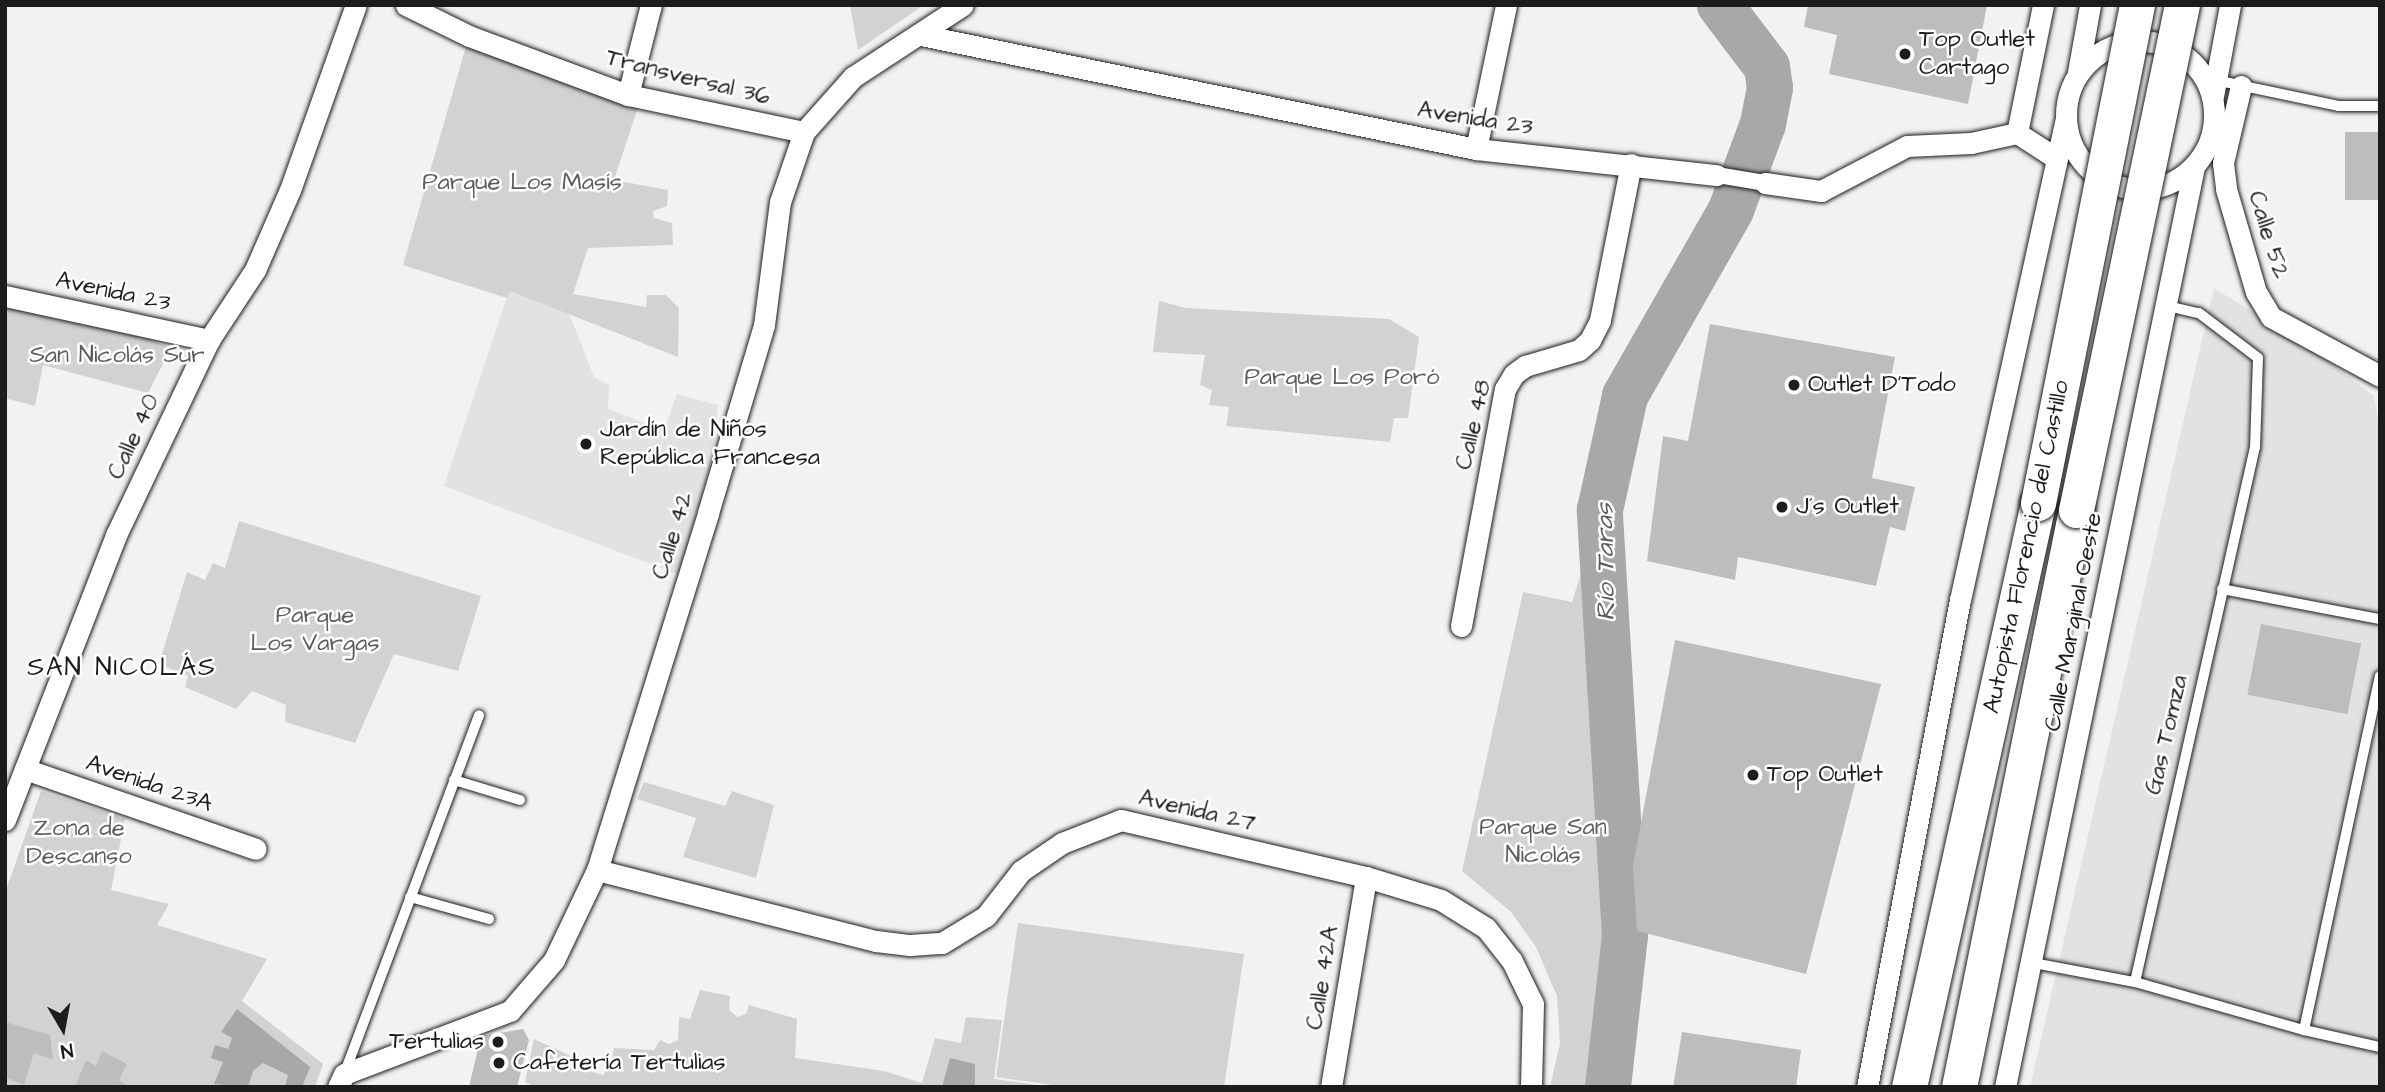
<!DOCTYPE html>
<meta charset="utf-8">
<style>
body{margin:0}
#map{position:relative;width:2385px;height:1092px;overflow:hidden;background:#f2f2f2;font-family:"Architects Daughter",sans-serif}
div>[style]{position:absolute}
.built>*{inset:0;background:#e2e2e2}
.green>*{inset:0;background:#d2d2d2}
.water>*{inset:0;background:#a8a8a8}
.river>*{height:46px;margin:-23px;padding:0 23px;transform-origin:23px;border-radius:23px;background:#a8a8a8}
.building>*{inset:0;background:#bdbdbd;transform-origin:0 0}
.roads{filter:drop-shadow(0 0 2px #1c1c1c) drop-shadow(0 0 2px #1c1c1c)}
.service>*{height:10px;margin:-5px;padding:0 5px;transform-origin:5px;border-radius:5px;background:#fff}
.pedestrian>*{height:16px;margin:-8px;padding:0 8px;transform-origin:8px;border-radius:8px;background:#fff}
.minor>*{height:21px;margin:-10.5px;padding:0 10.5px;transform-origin:10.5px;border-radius:10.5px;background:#fff}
.minor>.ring{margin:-10.5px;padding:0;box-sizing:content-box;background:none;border:21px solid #fff;border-radius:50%}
.trunk>*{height:35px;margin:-17.5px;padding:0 17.5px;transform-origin:17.5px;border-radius:17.5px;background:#fff}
.bridges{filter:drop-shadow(0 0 2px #1c1c1c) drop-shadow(0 0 2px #1c1c1c)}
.trunk-bridge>*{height:35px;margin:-17.5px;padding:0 17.5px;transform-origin:17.5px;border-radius:17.5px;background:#fff}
.dots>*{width:19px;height:19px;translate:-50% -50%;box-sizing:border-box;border:4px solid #fff;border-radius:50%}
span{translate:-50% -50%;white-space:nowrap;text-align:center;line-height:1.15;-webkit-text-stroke:5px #fff;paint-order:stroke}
.poi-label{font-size:24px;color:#1c1c1c}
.left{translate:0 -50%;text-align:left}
.right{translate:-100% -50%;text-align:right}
.street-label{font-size:24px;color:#1c1c1c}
.park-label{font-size:24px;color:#5c5c5c}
.water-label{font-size:26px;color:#5b5b5b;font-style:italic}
.neighbourhood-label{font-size:26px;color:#1c1c1c;letter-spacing:2px}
.frame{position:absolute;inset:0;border:7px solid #1c1c1c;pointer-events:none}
.north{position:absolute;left:28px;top:994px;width:70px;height:70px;-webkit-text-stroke:5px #fff;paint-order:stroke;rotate:170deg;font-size:19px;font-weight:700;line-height:28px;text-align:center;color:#1c1c1c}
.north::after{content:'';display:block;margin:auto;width:24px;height:32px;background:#1c1c1c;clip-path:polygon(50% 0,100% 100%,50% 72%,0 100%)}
</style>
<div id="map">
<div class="built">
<div style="clip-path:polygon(2214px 288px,2311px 348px,2374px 396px,2380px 431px,2380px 1087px,2030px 1087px)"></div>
<div style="clip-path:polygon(509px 291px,569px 313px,594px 377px,609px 385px,608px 409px,664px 430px,677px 394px,718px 405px,712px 458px,680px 575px,444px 486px)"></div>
</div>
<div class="green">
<div style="clip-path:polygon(850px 5px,924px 5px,858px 50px)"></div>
<div style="clip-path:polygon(469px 36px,639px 104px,614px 180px,668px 190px,667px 206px,653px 211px,654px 218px,672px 223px,673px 245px,588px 248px,573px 294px,646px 307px,647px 295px,666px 295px,679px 308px,678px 357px,510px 291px,507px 298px,403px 265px)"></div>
<div style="clip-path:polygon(1159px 301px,1186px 308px,1389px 319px,1419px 337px,1408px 418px,1394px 418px,1390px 442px,1226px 426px,1229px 407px,1209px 405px,1212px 390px,1200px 385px,1205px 355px,1153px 352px)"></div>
<div style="clip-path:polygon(5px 304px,125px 329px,171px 348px,148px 393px,43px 365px,35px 406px,5px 398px)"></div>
<div style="clip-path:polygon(239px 521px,481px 596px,458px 671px,394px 654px,355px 743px,285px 722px,286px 705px,252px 691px,236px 709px,185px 687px,188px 676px,159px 664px,187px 572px,205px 580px,213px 563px,225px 568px)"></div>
<div style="clip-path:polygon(1582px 570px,1601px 571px,1623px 935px,1605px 1087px,1550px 1087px,1560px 1044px,1557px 996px,1536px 947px,1511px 912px,1462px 871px,1523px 592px,1572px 602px)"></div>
<div style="clip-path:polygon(644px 782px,725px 806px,732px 791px,774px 805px,756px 878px,683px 857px,696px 818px,637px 799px)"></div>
<div style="clip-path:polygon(41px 791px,125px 819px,111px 890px,169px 904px,157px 925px,267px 959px,242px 1001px,323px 1064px,315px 1087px,5px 1087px,5px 893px)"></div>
<div style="clip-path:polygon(1018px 923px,1244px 954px,1224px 1087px,1066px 1087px,996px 1077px)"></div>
<div style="clip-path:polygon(700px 990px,730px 996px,729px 1010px,737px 1017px,746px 1014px,749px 1005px,797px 1019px,795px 1058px,884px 1071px,922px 1083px,935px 1038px,961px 1043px,966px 1017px,1002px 1020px,994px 1079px,1053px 1087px,536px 1087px,525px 1082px,534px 1039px,584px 1062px,585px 1070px,603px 1075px,611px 1065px,614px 1048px,654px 1050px,660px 1040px,669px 1044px,678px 1040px,679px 1017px,690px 1019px)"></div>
</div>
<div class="water">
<div style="clip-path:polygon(237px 1009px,310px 1067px,302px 1087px,285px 1087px,288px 1075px,263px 1063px,253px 1071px,248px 1087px,214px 1084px,223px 1062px,211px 1058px,215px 1045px,228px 1049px,232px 1038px,221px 1032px)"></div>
<div style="clip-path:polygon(950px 1058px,975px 1064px,975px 1087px,942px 1087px)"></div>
</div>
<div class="river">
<div style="left:1608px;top:1087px;width:152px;rotate:-83.6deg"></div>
<div style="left:1625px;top:936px;width:427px;rotate:-93.4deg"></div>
<div style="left:1600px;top:510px;width:117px;rotate:-77.6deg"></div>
<div style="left:1625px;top:396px;width:214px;rotate:-60.3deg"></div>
<div style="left:1731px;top:210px;width:92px;rotate:-69.6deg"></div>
<div style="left:1763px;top:124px;width:37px;rotate:-79deg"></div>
<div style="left:1770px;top:88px;width:21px;rotate:-98deg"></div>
<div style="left:1767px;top:67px;width:78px;rotate:-127.2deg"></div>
</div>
<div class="building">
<div style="clip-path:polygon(1808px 5px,1987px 5px,1968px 104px,1829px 74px,1837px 35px,1804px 27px)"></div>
<div style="left:2380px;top:132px;width:68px;height:35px;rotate:90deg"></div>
<div style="clip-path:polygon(1710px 324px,1895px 357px,1872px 478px,1915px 487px,1905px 531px,1890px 527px,1876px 586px,1738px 557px,1735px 580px,1647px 561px,1663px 436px,1688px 441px)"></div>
<div style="left:2261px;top:624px;width:102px;height:72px;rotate:11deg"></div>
<div style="clip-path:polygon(1675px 640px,1881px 684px,1806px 974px,1637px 931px,1633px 866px)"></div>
<div style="clip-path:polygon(5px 1022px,50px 1035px,53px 1060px,34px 1053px,24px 1085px,5px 1077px)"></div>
<div style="clip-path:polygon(523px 1029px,529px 1040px,517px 1087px,469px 1087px,481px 1036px)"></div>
<div style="clip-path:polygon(1682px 1032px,1801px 1050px,1796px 1087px,1673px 1087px)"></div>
<div style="clip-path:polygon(102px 1051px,127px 1064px,119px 1080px,129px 1087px,75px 1087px,86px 1060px,96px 1066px)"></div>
</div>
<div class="roads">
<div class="service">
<div style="left:2215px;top:80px;width:126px;rotate:11.9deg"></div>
<div style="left:2338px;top:106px;width:42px"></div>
<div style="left:2163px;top:305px;width:37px;rotate:13deg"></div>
<div style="left:2199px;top:313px;width:74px;rotate:37.3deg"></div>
<div style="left:2258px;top:358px;width:89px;rotate:91.9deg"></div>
<div style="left:2255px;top:447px;width:548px;rotate:102.64deg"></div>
<div style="left:2135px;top:982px;width:176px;rotate:15.9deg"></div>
<div style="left:2304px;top:1030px;width:78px;rotate:12.6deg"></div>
<div style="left:2222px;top:589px;width:161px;rotate:10.8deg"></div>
<div style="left:454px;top:780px;width:69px;rotate:16.9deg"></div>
<div style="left:410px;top:897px;width:82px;rotate:15.6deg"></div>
<div style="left:2034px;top:963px;width:103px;rotate:10.7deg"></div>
<div style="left:2304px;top:1030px;width:362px;rotate:-77.9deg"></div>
<div style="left:345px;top:1072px;width:381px;rotate:-69.4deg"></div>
</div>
<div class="pedestrian">
<div style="left:1717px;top:175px;width:49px;rotate:9.5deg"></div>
</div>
<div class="minor">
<div style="left:406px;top:5px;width:70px;rotate:26.2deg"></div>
<div style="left:469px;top:36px;width:170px;rotate:20.4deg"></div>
<div style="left:628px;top:95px;width:180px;rotate:11.9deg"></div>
<div style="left:921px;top:35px;width:567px;rotate:11.61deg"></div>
<div style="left:1476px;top:149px;width:242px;rotate:6.2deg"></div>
<div class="ring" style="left:2066px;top:41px;width:127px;height:127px"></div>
<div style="left:2078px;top:72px;width:68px;rotate:-79.8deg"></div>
<div style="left:2241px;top:86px;width:79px;rotate:103.2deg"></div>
<div style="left:2223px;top:163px;width:26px;rotate:83deg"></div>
<div style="left:2226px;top:189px;width:107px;rotate:73.8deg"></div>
<div style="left:2256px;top:292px;width:29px;rotate:59deg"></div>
<div style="left:2271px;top:317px;width:124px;rotate:28.4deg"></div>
<div style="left:628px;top:95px;width:93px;rotate:-75.7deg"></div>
<div style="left:2213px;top:96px;width:93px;rotate:-79.4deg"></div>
<div style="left:2017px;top:133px;width:131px;rotate:-78.5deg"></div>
<div style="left:2017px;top:133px;width:46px;rotate:32.7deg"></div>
<div style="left:1476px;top:149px;width:147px;rotate:-78.2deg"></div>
<div style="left:1765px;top:183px;width:57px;rotate:8.1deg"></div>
<div style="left:1821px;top:191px;width:97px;rotate:-27.6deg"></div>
<div style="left:1907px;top:146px;width:64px;rotate:-2.7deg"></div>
<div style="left:1971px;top:143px;width:47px;rotate:-12.3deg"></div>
<div style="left:5px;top:296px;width:209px;rotate:12.2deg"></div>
<div style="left:1461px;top:626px;width:241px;rotate:-79.5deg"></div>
<div style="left:1505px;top:389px;width:17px;rotate:-59deg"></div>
<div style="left:1514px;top:374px;width:14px;rotate:-36deg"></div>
<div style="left:1525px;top:366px;width:56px;rotate:-16.5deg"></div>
<div style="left:1579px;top:350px;width:15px;rotate:-42deg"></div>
<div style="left:1590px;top:340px;width:22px;rotate:-63deg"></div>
<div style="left:1600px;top:320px;width:159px;rotate:-78.8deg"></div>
<div style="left:25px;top:769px;width:244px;rotate:19.1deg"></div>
<div style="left:5px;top:820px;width:306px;rotate:-68.7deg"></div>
<div style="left:116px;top:535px;width:216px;rotate:-64.5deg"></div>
<div style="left:209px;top:340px;width:84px;rotate:-56.7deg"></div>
<div style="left:255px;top:270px;width:87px;rotate:-66.4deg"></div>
<div style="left:290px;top:190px;width:196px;rotate:-70.4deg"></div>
<div style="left:597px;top:870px;width:288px;rotate:14.3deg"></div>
<div style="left:876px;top:941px;width:34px;rotate:7deg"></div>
<div style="left:910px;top:945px;width:32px;rotate:-4deg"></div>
<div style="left:942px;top:943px;width:52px;rotate:-31.5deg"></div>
<div style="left:986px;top:916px;width:57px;rotate:-52.1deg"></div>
<div style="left:1021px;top:871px;width:50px;rotate:-34.3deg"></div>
<div style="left:1062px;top:843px;width:63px;rotate:-21.3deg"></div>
<div style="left:1121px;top:820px;width:252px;rotate:13.1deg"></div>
<div style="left:1366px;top:877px;width:78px;rotate:17deg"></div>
<div style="left:1441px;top:900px;width:53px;rotate:31.9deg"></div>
<div style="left:1486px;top:928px;width:42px;rotate:51.8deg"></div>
<div style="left:1512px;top:961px;width:48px;rotate:64deg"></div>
<div style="left:1533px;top:1004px;width:83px;rotate:91.4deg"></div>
<div style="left:338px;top:1087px;width:14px;rotate:-65deg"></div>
<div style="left:344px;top:1074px;width:178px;rotate:-20.8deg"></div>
<div style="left:510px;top:1011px;width:67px;rotate:-49.2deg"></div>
<div style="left:554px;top:960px;width:100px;rotate:-64.5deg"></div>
<div style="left:597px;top:870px;width:374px;rotate:-72.7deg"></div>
<div style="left:708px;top:513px;width:196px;rotate:-73.4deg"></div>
<div style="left:764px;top:325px;width:124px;rotate:-82.6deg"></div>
<div style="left:780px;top:202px;width:74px;rotate:-71.1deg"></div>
<div style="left:804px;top:132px;width:74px;rotate:-48.3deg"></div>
<div style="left:853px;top:77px;width:131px;rotate:-33.2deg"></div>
<div style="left:1331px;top:1087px;width:213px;rotate:-80.5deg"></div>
<div style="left:1867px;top:1087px;width:496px;rotate:-79.2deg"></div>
<div style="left:1960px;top:600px;width:490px;rotate:-77.6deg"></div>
<div style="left:2005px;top:1087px;width:939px;rotate:-78.39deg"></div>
</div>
<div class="trunk">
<div style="left:1909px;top:1087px;width:598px;rotate:-77.54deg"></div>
<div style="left:1959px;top:1087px;width:589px;rotate:-78.54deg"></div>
</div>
</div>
<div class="bridges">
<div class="trunk-bridge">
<div style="left:2038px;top:503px;width:508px;rotate:-78.76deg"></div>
<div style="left:2076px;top:510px;width:516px;rotate:-78.15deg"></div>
</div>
</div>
<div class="dots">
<div style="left:1905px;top:54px;background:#1c1c1c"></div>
<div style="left:1794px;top:385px;background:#1c1c1c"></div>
<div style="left:586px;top:444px;background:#1c1c1c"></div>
<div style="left:1782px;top:507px;background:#1c1c1c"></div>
<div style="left:1753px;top:775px;background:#1c1c1c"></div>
<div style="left:498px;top:1042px;background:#1c1c1c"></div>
<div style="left:499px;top:1063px;background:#1c1c1c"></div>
</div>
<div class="poi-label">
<span class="left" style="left:1919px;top:54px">Top Outlet<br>Cartago</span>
<span class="left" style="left:1808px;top:385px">Outlet D'Todo</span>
<span class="left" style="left:600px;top:444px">Jardín de Niños<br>República Francesa</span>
<span class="left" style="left:1796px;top:507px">J´s Outlet</span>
<span class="left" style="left:1767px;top:775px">Top Outlet</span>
<span class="right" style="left:484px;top:1042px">Tertulias</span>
<span class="left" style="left:513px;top:1063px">Cafetería Tertulias</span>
</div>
<div class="street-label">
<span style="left:688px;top:78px;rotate:14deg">Transversal 36</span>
<span style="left:1475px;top:119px;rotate:9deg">Avenida 23</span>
<span style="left:2268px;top:235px;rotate:73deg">Calle 52</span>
<span style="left:113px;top:292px;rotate:12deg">Avenida 23</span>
<span style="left:1474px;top:425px;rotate:-77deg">Calle 48</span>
<span style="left:134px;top:437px;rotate:-65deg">Calle 40</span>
<span style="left:673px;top:536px;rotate:-73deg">Calle 42</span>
<span style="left:2027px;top:547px;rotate:-78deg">Autopista Florencio del Castillo</span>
<span style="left:2074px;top:622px;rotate:-79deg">Calle Marginal Oeste</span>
<span style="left:2167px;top:735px;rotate:-77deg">Gas Tomza</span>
<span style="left:149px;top:784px;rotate:19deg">Avenida 23A</span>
<span style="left:1197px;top:811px;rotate:13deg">Avenida 27</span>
<span style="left:1323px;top:978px;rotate:-81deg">Calle 42A</span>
</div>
<div class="park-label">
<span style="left:522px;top:183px">Parque Los Masís</span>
<span style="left:117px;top:356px">San Nicolás Sur</span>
<span style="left:1342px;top:378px">Parque Los Poró</span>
<span style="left:315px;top:630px">Parque<br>Los Vargas</span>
<span style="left:1543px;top:842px">Parque San<br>Nicolás</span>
<span style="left:79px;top:843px">Zona de<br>Descanso</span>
</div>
<div class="water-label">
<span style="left:1606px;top:562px;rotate:-91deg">Río Taras</span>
</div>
<div class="neighbourhood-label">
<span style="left:122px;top:668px">SAN NICOLÁS</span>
</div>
<div class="frame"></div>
<div class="north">N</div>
</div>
